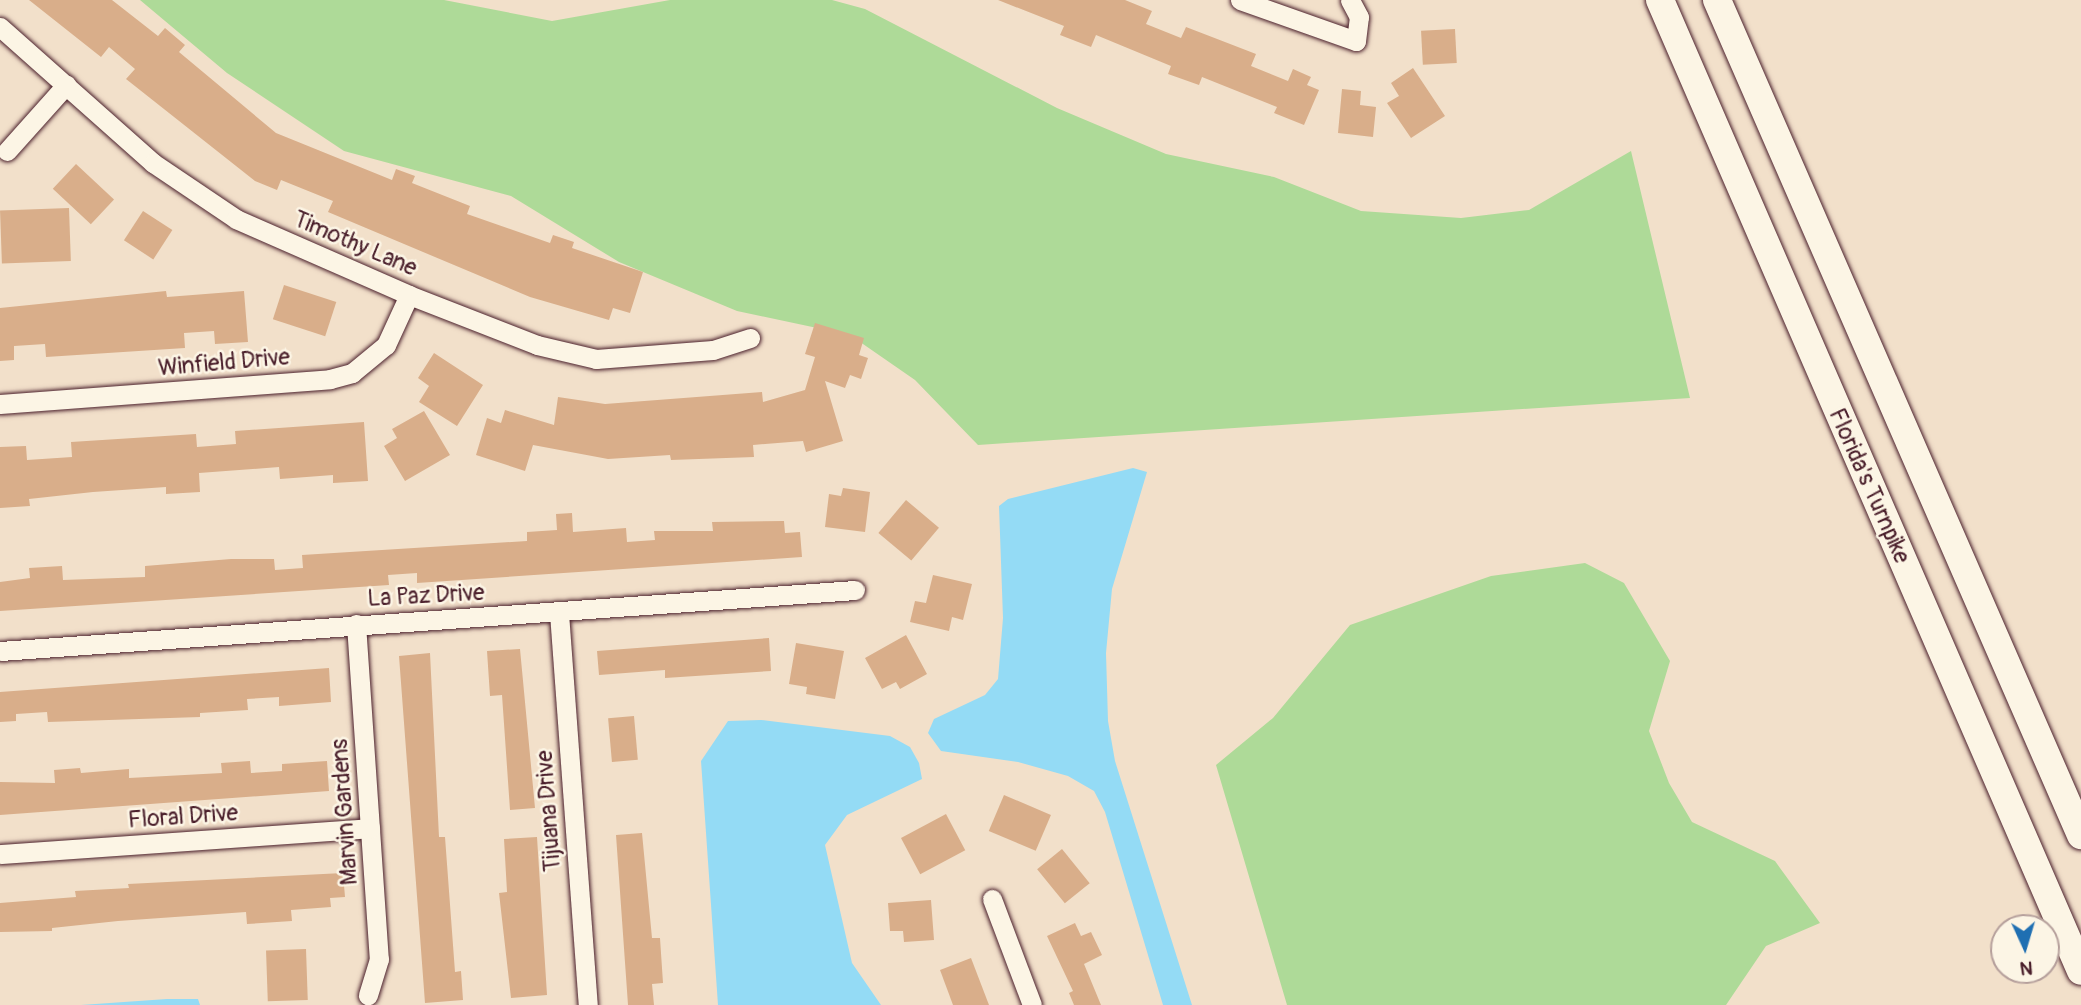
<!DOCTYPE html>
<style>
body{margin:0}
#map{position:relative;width:2081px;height:1005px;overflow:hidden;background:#f2e0ca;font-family:Pangolin,sans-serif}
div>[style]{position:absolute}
.green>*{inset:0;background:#aeda98}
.water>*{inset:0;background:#94dbf5}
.building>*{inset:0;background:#d9ae8a;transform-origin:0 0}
.roads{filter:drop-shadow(0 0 2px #4a1f2b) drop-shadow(0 0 2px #4a1f2b)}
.minor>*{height:19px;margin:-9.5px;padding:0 9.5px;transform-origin:9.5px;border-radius:9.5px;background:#fcf5e5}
.highway>*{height:28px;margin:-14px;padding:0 14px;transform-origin:14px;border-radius:14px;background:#fcf5e5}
span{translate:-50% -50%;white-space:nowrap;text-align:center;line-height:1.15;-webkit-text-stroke:5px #fcf5e5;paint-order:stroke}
.street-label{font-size:23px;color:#4a1f2b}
.north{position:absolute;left:1990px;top:914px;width:70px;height:70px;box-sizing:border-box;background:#fcf5e5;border:2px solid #b59f9b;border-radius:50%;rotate:176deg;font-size:19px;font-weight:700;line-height:28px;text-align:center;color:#4a1f2b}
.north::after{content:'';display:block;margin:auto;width:24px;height:32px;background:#1f6fb2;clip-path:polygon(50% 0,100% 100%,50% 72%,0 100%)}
</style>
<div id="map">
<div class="green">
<div style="clip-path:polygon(140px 0,444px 0,552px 21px,670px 0,832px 0,865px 9px,1057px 108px,1166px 154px,1274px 177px,1361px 211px,1461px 218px,1529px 210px,1631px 151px,1690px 398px,978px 445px,915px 380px,850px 335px,737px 311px,619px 262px,511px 196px,344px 151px,227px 73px)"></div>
<div style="clip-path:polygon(1585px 563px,1624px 583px,1670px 661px,1649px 731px,1669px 783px,1692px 822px,1775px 861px,1820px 923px,1766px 946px,1726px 1005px,1287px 1005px,1216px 765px,1273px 718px,1350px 625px,1491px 576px)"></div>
</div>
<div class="water">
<div style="clip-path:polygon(1133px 468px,1147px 472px,1112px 589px,1106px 653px,1108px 721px,1115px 761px,1192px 1005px,1163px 1005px,1105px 812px,1094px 791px,1068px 776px,1018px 762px,941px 751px,928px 733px,934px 719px,985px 695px,998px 679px,1003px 618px,999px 506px,1008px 499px)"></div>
<div style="clip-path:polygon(761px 720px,890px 736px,910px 747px,919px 763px,922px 779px,847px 815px,825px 845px,852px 963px,881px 1005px,718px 1005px,701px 761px,728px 721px)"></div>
<div style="clip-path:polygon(167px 999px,198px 999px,200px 1005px,81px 1005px)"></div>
</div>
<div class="building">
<div style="clip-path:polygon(29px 0,112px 0,158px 36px,165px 28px,185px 45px,179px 52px,276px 133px,392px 180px,396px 169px,415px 176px,412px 183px,470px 206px,467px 214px,550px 243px,553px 235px,574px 242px,572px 248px,643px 272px,630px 313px,613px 308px,609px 320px,530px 297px,328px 212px,333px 201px,281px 180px,277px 190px,255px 181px,126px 79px,135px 69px,109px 47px,101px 57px)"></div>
<div style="clip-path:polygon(998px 0,1125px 0,1152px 11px,1146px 24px,1181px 38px,1186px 27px,1212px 37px,1256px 54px,1251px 66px,1288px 81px,1293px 69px,1311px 77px,1307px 85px,1319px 90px,1304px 125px,1274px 113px,1277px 107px,1202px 77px,1199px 85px,1168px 74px,1171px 66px,1096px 35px,1091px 47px,1060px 35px,1064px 26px)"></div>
<div style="left:1455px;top:29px;width:34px;height:34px;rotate:87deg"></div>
<div style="clip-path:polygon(1413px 68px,1445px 116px,1411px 138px,1387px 103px,1399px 96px,1391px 83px)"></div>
<div style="clip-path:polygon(1342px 89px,1361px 91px,1360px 105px,1376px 107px,1373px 137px,1338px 133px)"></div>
<div style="left:76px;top:164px;width:52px;height:34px;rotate:43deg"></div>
<div style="left:69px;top:208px;width:53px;height:69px;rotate:88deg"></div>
<div style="left:143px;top:211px;width:35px;height:35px;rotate:33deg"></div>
<div style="left:284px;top:285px;width:55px;height:36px;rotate:18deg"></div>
<div style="clip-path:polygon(166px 291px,167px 297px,244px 291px,248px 342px,215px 344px,214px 331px,184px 333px,185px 348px,46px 357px,45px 344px,14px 346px,14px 360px,0 361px,0 308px)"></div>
<div style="clip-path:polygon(815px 323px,864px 338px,859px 355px,868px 358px,861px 379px,850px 375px,845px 388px,825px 381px,843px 441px,806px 452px,803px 441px,753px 445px,754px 457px,671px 460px,670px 455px,608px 459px,533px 445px,525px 471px,476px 455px,487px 418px,501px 423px,505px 410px,554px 425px,558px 397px,605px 404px,762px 392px,763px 402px,805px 390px,815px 357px,805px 354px)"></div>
<div style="clip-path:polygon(434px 353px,483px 385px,457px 426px,419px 402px,429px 386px,418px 378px)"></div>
<div style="clip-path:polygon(424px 411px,450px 455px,405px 481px,384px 446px,397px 438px,392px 429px)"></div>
<div style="clip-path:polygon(364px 422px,368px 481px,333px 483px,333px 475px,280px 479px,279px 467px,199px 473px,200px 492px,166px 494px,166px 487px,93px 492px,29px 499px,30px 506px,0 508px,0 447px,26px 446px,27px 460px,72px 457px,71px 442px,196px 434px,197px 447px,236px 444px,235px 431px)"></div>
<div style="clip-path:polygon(843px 488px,870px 492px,865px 532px,825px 527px,829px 494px,841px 496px)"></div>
<div style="left:906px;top:500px;width:43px;height:43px;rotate:40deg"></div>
<div style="clip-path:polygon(572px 513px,573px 532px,626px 528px,627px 542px,655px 540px,654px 531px,713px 531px,712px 522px,784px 521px,785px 533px,800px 532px,802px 557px,417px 583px,417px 573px,388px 575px,389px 585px,0 611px,0 582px,30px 578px,29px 568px,62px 566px,63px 580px,145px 577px,145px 566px,231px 559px,274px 559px,275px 570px,303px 568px,302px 555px,527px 541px,527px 532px,557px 530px,556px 514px)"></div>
<div style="clip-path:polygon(933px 575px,972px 584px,963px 620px,952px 617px,949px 631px,910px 622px,915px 601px,926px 603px)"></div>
<div style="clip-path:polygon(906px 635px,927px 674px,900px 689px,896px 682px,882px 689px,865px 658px)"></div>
<div style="clip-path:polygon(769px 638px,771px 671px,665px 678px,665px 670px,599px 675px,597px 651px)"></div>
<div style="clip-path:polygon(796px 643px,844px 651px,835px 699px,806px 694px,807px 687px,789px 684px)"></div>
<div style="clip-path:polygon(520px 649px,535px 808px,510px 810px,502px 695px,490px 696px,487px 651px)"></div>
<div style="clip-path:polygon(430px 653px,439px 837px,445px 837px,455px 972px,461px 971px,463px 1000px,425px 1003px,399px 656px)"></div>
<div style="clip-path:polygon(329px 668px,331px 702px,279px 706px,279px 697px,247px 699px,248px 710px,200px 713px,200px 717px,48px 722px,47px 712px,16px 714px,16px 721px,0 722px,0 692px)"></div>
<div style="left:634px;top:716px;width:44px;height:26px;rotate:85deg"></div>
<div style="clip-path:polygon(250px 761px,251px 773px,282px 771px,282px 764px,327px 761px,329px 791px,0 815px,0 782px,55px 783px,54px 770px,80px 768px,81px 773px,129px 769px,129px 778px,222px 773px,221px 763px)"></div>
<div style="left:1004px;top:795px;width:51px;height:39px;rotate:23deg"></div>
<div style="left:946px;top:814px;width:41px;height:51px;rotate:62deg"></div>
<div style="clip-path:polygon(642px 833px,652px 938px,660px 938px,663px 983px,652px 984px,654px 1005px,628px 1005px,616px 835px)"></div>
<div style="clip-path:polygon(537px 837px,547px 995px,511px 998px,499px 893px,507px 892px,504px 839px)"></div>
<div style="left:1062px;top:849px;width:44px;height:32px;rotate:51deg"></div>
<div style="clip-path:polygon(343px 873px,345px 897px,330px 898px,331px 907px,291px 910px,292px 921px,247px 924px,246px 912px,118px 921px,52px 928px,52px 931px,0 932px,0 903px,76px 897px,75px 891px,129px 888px,128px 884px)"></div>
<div style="clip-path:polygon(931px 900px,934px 940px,904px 942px,903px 931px,890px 931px,888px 903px)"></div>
<div style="clip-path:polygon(1075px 923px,1081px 936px,1091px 932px,1102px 955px,1084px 964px,1101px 1005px,1074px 1005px,1069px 993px,1073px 991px,1047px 936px)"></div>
<div style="left:306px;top:949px;width:51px;height:40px;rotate:88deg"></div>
<div style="clip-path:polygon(971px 958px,989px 1005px,953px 1005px,940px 970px)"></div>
</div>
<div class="roads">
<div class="minor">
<div style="left:1240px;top:0;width:123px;rotate:19.5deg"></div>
<div style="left:1356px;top:41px;width:24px;rotate:-83deg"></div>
<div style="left:1359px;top:17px;width:19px;rotate:-118deg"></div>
<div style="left:0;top:27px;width:205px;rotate:41.6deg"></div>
<div style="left:153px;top:163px;width:100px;rotate:34deg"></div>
<div style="left:236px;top:219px;width:189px;rotate:23.7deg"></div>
<div style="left:409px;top:295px;width:137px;rotate:21.3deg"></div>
<div style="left:537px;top:345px;width:61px;rotate:13.3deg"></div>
<div style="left:596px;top:359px;width:117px;rotate:-4.4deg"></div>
<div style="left:713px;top:350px;width:39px;rotate:-18deg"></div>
<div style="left:7px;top:151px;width:89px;rotate:-48.2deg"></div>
<div style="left:0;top:404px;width:331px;rotate:-4.3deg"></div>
<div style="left:330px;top:379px;width:23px;rotate:-15deg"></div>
<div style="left:352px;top:373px;width:44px;rotate:-39.5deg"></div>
<div style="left:386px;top:345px;width:55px;rotate:-65.3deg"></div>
<div style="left:559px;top:613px;width:393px;rotate:85.8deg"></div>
<div style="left:356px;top:624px;width:336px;rotate:86.1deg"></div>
<div style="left:379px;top:959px;width:38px;rotate:107deg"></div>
<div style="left:0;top:651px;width:857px;rotate:-4.08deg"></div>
<div style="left:0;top:854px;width:371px;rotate:-4deg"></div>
<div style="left:992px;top:899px;width:113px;rotate:69.3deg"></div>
</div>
<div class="highway">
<div style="left:1660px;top:0;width:1058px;rotate:66.56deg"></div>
<div style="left:1717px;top:0;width:911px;rotate:66.45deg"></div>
</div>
</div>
<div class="street-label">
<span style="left:355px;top:244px;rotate:23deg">Timothy Lane</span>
<span style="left:224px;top:363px;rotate:-5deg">Winfield Drive</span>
<span style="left:1869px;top:486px;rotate:66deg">Florida's Turnpike</span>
<span style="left:426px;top:596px;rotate:-3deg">La Paz Drive</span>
<span style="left:549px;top:811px;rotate:-94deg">Tijuana Drive</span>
<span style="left:345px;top:812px;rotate:-94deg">Marvin Gardens</span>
<span style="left:183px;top:817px;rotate:-4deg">Floral Drive</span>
</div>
<div class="north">N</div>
</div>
